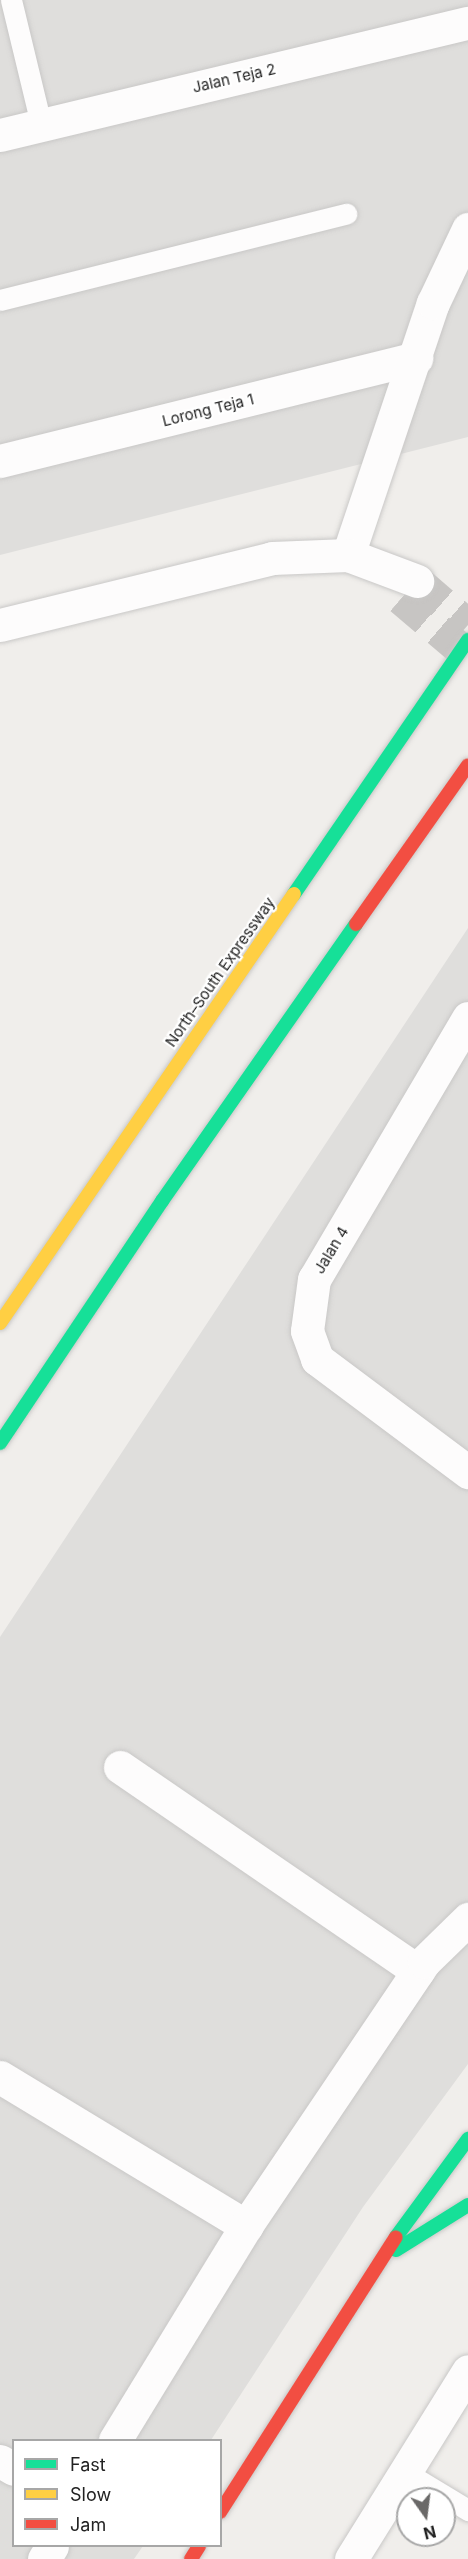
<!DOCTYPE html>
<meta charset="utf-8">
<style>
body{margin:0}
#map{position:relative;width:468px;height:2559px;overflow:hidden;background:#f0eeeb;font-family:Inter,sans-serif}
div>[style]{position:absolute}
.residential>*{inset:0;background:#dfdedc}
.street-tunnel>*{height:33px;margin-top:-16.5px;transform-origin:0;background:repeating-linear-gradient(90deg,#c7c5c3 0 33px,transparent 0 49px)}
.roads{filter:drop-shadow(0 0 2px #c9c8c7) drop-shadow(0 0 2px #c9c8c7)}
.lane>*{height:21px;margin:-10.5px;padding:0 10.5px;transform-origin:10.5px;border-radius:10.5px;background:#fdfcfc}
.street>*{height:33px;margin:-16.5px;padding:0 16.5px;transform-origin:16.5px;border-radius:16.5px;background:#fdfcfc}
.fast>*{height:14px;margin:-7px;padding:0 7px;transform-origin:7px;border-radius:7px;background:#16e098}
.slow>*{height:14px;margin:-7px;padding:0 7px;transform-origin:7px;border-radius:7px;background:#ffcf43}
.jam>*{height:14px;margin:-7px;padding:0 7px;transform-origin:7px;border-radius:7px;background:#f24e42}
span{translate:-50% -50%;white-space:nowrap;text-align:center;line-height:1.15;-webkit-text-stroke:4.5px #fff;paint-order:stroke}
.street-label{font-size:15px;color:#222}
.legend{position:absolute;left:12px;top:2439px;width:210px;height:108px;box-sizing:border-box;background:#fff;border:2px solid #a7a7a7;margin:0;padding:8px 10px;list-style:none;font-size:18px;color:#222}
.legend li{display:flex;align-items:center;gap:12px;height:30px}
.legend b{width:30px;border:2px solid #a7a7a7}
.north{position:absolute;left:396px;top:2487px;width:60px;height:60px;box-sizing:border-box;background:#fff;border:2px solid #a7a7a7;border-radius:50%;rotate:166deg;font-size:16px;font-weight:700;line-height:24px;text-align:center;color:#222}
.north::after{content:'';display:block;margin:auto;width:21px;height:27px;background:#6a6968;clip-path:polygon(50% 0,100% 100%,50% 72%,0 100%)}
</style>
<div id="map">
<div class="residential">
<div style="clip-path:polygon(0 0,468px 0,468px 437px,0 555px)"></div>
<div style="clip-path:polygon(468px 928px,468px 2064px,363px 2207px,211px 2440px,14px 2440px,14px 2546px,143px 2546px,134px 2559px,0 2559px,0 1637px)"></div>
</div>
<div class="street-tunnel">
<div style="left:417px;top:581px;width:67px;rotate:40.8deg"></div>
<div style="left:401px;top:598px;width:88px;rotate:40.4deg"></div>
</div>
<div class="roads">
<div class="lane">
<div style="left:11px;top:0;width:128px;rotate:76.4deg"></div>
<div style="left:0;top:300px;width:357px;rotate:-14deg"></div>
<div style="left:405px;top:2472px;width:74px;rotate:31.1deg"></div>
</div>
<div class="street">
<div style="left:0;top:135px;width:481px;rotate:-13.5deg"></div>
<div style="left:0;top:461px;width:429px;rotate:-13.9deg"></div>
<div style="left:348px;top:555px;width:266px;rotate:-71.4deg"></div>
<div style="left:433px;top:303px;width:82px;rotate:-64.7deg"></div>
<div style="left:0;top:625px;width:280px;rotate:-13.8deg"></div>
<div style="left:272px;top:558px;width:76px;rotate:-2.3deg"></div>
<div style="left:348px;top:555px;width:74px;rotate:20.6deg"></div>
<div style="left:468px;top:1018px;width:303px;rotate:120.5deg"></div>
<div style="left:314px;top:1279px;width:52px;rotate:97.7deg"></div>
<div style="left:307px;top:1331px;width:30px;rotate:70deg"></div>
<div style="left:317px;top:1359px;width:189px;rotate:36.8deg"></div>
<div style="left:120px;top:1767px;width:361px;rotate:34.4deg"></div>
<div style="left:0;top:2077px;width:288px;rotate:31.2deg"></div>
<div style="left:115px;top:2440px;width:251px;rotate:-58.5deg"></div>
<div style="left:246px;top:2226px;width:318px;rotate:-56deg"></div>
<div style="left:424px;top:1962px;width:62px;rotate:-44.3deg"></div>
<div style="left:0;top:2461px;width:16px;rotate:30deg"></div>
<div style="left:44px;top:2559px;width:15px;rotate:-58deg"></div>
<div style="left:351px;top:2559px;width:221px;rotate:-58.1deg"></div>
</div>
<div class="fast">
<div style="left:294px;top:894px;width:308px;rotate:-55.6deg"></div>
<div style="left:0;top:1443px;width:291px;rotate:-56.2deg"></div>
<div style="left:162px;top:1201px;width:338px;rotate:-55deg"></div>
<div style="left:396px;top:2237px;width:122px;rotate:-53.7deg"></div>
<div style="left:396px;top:2250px;width:85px;rotate:-32deg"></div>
</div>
<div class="slow">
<div style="left:0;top:1323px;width:520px;rotate:-55.58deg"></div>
</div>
<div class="jam">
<div style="left:356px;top:924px;width:194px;rotate:-54.8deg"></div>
<div style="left:220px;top:2512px;width:326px;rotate:-57.4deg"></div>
<div style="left:191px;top:2559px;width:15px;rotate:-58deg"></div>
</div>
</div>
<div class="street-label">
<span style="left:234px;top:78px;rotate:-13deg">Jalan Teja 2</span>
<span style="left:208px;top:410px;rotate:-14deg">Lorong Teja 1</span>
<span style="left:220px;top:972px;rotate:-55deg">North–South Expressway</span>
<span style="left:331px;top:1250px;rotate:-59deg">Jalan 4</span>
</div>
<ul class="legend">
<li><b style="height:8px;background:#16e098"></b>Fast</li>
<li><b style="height:8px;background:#ffcf43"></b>Slow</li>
<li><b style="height:8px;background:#f24e42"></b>Jam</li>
</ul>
<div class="north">N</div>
</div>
